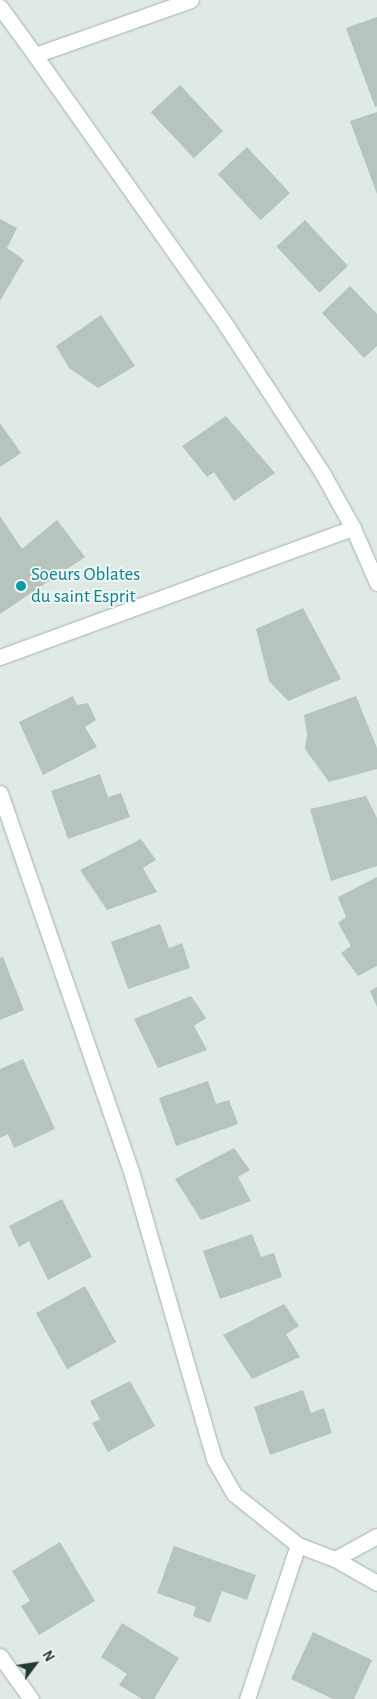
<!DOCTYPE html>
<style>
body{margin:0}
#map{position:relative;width:377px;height:1699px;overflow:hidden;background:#dfeae4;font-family:"Alegreya Sans",sans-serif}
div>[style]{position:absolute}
.building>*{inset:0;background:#b5c4bd;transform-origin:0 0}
.roads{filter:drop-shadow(0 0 1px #a2b1ab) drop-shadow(0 0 1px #a2b1ab)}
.street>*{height:15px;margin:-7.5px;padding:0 7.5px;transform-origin:7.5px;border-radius:7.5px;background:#fff}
.dots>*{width:14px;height:14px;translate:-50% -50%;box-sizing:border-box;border:2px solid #eff6f3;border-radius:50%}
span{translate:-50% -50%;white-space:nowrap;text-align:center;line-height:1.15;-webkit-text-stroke:4px #eff6f3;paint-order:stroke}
.culture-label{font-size:19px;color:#0d838f}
.left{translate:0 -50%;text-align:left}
.north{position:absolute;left:10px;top:1639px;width:50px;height:50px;-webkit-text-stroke:4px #eff6f3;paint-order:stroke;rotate:59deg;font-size:14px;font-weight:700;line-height:20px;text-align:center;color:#213931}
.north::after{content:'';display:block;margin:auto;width:18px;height:22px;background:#213931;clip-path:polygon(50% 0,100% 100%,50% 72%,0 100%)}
</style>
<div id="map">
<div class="building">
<div style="clip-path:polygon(377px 17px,377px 106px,375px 107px,346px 28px)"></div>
<div style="left:180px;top:85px;width:63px;height:40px;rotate:47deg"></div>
<div style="clip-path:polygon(377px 112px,377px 194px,350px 121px)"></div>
<div style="left:247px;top:147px;width:63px;height:40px;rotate:47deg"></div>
<div style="clip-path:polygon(0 219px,17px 228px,7px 248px,24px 260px,0 301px)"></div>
<div style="left:305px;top:220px;width:63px;height:39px;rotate:47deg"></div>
<div style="clip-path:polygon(350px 286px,377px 314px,377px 346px,364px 358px,322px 313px)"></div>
<div style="clip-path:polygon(101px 315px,135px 366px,98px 388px,69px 368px,56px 346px)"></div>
<div style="clip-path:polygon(226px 416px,275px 473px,234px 501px,214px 472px,207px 477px,182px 446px)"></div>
<div style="clip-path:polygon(0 423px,21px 453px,0 467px)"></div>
<div style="clip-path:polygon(0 516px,22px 549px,57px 520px,85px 557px,0 614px)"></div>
<div style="clip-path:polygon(303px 608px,341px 679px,288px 701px,269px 681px,256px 629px)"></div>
<div style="clip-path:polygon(73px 696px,77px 705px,88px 703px,96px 720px,85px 727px,97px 747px,43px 775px,19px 722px)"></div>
<div style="clip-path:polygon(356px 696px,377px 748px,377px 769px,329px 782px,305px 749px,307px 734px,304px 715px)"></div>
<div style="clip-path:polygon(100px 774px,108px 797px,121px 793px,130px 817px,68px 839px,51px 791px)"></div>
<div style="clip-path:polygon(366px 796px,377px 818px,377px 866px,331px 881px,310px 809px)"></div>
<div style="clip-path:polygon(141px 839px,156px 860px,143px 868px,157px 892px,107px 910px,80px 870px)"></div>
<div style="clip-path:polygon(377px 877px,377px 966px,358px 976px,341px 953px,351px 946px,338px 923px,346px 917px,338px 897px)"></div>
<div style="clip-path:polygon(160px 924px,169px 948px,182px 943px,190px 968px,128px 989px,111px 942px)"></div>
<div style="clip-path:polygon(3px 957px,24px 1010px,0 1020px,0 958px)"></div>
<div style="clip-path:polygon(377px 987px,377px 1007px,370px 991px)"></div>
<div style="clip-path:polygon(191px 996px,206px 1018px,194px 1026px,207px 1050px,158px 1068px,134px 1019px)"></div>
<div style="clip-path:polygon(23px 1059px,55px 1129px,14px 1148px,8px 1134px,0 1138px,0 1069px)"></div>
<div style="clip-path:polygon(208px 1081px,216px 1104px,229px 1100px,238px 1124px,176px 1146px,159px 1098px)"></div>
<div style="clip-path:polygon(234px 1148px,250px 1170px,238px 1177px,251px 1201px,201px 1220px,175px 1179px)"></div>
<div style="clip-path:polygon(62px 1199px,92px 1257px,48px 1280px,29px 1241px,19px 1247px,9px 1226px)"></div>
<div style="clip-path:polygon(252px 1234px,261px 1257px,274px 1253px,282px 1277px,220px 1299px,203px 1251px)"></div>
<div style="left:85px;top:1286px;width:64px;height:56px;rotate:61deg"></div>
<div style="clip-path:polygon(284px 1304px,299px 1326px,286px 1334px,300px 1357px,252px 1379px,223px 1335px)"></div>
<div style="clip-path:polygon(130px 1381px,155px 1426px,108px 1452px,92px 1423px,100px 1419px,90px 1401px)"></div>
<div style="clip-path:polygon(303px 1390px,311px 1413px,324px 1408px,332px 1433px,270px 1455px,254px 1407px)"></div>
<div style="clip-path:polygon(60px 1542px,95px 1601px,39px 1635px,21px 1606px,30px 1601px,12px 1571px)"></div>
<div style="clip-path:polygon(174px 1546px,256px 1575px,247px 1600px,222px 1591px,210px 1623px,193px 1616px,196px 1607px,157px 1593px)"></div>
<div style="clip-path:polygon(122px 1623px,179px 1658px,154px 1699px,142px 1699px,119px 1685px,127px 1674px,101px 1657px)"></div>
<div style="clip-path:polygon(313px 1632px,372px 1660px,354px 1699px,333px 1699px,291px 1679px)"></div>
</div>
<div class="roads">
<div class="street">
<div style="left:0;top:7px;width:59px;rotate:53.9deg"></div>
<div style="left:35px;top:55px;width:165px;rotate:-19.4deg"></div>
<div style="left:353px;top:528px;width:60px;rotate:66.4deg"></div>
<div style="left:0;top:657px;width:376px;rotate:-20.1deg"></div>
<div style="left:353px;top:528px;width:62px;rotate:-119.1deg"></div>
<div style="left:323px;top:474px;width:178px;rotate:-123.1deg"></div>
<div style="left:226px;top:325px;width:331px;rotate:-125.3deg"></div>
<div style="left:0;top:793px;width:400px;rotate:70.9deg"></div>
<div style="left:131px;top:1171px;width:300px;rotate:73.9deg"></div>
<div style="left:214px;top:1459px;width:40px;rotate:60.3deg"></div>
<div style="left:234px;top:1494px;width:82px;rotate:38.6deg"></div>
<div style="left:298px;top:1545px;width:40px;rotate:21deg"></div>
<div style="left:335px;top:1559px;width:48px;rotate:29.7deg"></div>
<div style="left:335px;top:1559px;width:48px;rotate:-28.7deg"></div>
<div style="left:0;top:1656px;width:53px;rotate:54.2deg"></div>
<div style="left:247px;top:1699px;width:162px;rotate:-71.7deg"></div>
</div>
</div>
<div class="dots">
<div style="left:21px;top:586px;background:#0f9aa8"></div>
</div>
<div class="culture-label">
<span class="left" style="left:31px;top:586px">Soeurs Oblates<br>du saint Esprit</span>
</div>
<div class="north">N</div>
</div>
